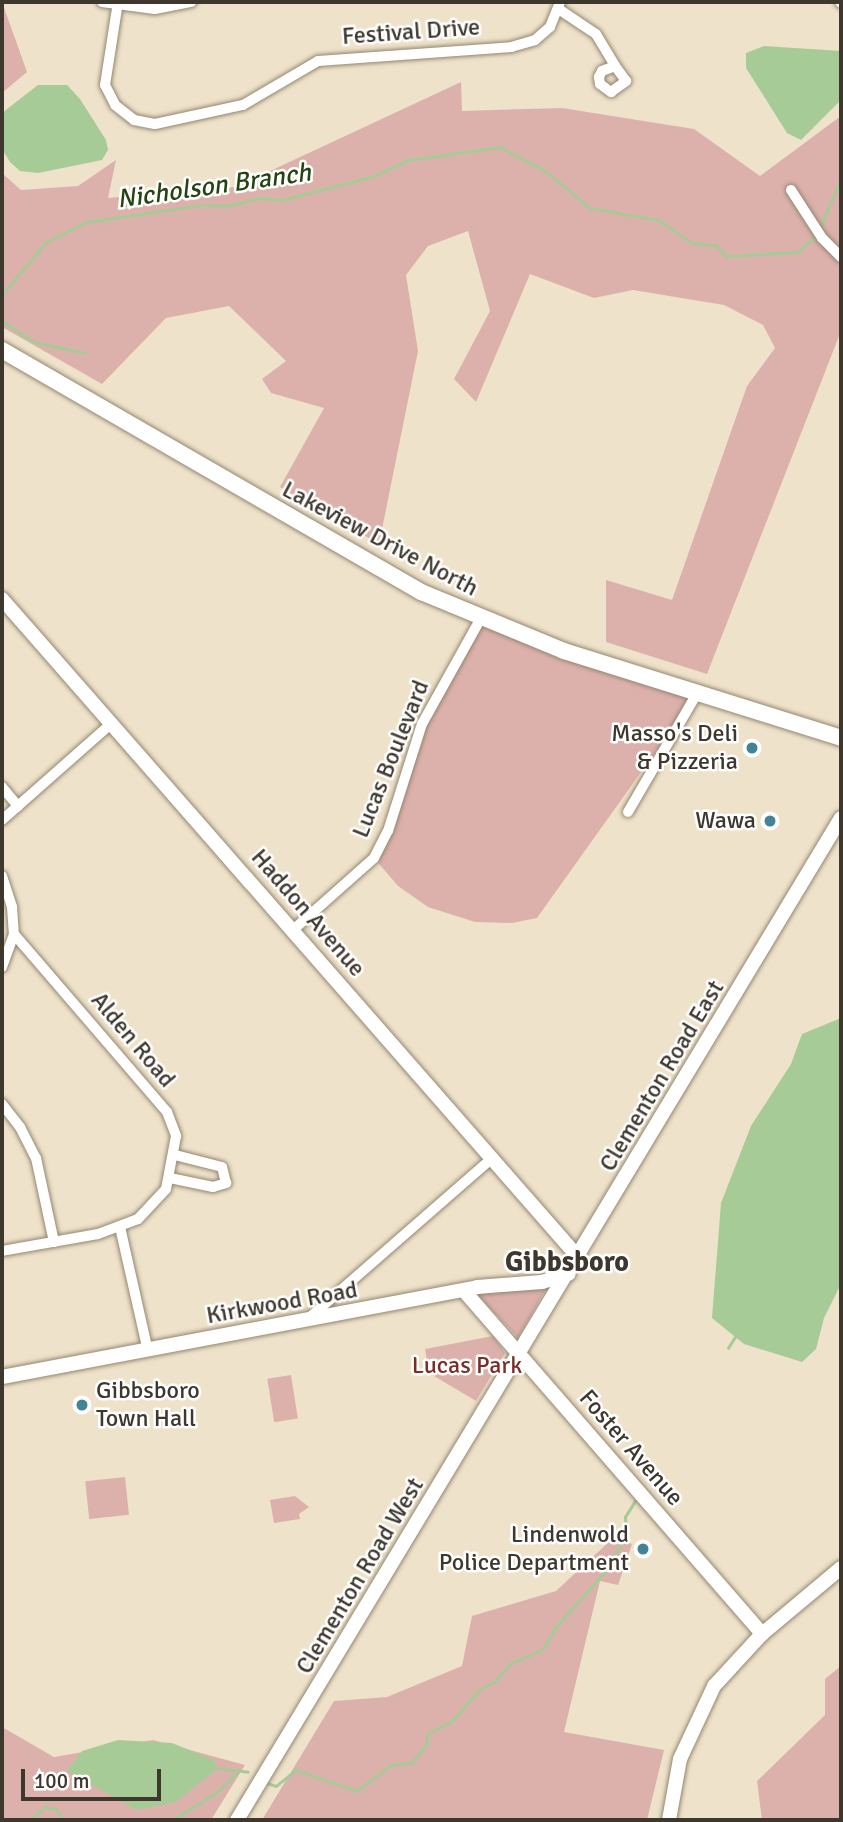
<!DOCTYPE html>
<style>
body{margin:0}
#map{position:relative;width:843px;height:1822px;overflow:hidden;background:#efe2ca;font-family:Signika,sans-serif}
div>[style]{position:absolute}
.green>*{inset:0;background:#ddb1ab;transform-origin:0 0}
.water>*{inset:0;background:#a7cb96}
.stream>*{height:2.5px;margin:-1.25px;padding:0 1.25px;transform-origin:1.25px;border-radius:1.25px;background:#a7cb96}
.roads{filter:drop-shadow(0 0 2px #948772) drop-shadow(0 0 2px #948772)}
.street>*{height:10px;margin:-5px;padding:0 5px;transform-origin:5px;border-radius:5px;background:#fff}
.secondary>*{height:14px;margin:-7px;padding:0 7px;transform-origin:7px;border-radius:7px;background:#fff}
.primary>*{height:16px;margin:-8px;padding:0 8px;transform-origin:8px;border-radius:8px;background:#fff}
.dots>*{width:19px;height:19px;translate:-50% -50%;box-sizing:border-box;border:4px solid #fff;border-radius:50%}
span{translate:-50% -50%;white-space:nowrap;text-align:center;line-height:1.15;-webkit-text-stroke:5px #fff;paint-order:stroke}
.street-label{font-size:24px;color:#3d372e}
.poi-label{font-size:24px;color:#3d372e}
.right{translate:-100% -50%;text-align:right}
.left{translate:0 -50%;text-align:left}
.park-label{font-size:24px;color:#7b2d27}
.water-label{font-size:26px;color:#24450f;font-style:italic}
.quarter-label{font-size:28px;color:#3d372e;font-weight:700}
.frame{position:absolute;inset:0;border:4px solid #3d372e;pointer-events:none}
.scale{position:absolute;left:21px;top:1769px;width:140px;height:32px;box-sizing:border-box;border:4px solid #3d372e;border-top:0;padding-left:9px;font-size:21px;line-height:24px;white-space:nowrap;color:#3d372e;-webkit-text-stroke:5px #fff;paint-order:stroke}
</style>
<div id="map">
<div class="green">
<div style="clip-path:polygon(2px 2px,27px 72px,2px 93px)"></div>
<div style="clip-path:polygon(461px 82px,462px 111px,562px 108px,694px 129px,760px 176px,841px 116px,841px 331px,707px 674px,606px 642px,606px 580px,672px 600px,747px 386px,775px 348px,763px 325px,724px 305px,633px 290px,594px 298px,530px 274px,476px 402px,454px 379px,490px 311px,468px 231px,428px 246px,406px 275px,418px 351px,379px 544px,280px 487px,324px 408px,271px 393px,262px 379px,286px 361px,229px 306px,166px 318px,102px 384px,2px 327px,2px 173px,21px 190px,78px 186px,116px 160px,108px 198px,236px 187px)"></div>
<div style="clip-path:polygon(481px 618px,696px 695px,537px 918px,512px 923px,475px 922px,428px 907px,398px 886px,374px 858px,411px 754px)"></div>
<div style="clip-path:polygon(548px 1285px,518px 1338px,476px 1293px)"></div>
<div style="clip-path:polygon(493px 1336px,505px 1353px,476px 1401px,429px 1373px,425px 1349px)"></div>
<div style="left:291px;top:1375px;width:44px;height:24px;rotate:81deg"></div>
<div style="left:125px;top:1477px;width:38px;height:40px;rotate:84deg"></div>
<div style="clip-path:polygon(295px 1496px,309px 1507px,299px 1514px,300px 1519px,274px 1523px,270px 1500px)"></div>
<div style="clip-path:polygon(613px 1538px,632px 1544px,618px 1585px,600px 1581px,564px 1732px,664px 1750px,647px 1820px,262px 1820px,334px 1701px,387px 1697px,462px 1666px,472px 1616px,556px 1591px)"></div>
<div style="clip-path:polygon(841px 1666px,841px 1820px,762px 1820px,757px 1781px,825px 1715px,825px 1679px)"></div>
<div style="clip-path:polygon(2px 1727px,54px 1757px,153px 1740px,245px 1765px,211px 1820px,2px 1820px)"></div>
</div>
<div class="water">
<div style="clip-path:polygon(764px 46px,841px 51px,841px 100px,801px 140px,787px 133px,746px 68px,746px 53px)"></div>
<div style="clip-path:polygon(38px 85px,67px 85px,80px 99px,106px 140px,108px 150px,102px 160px,38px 173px,20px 171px,10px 162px,2px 149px,2px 113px)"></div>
<div style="clip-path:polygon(841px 1018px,841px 1284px,824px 1318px,816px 1349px,802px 1362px,744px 1344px,712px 1318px,721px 1203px,751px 1126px,791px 1064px,802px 1034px)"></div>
<div style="clip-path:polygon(118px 1740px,172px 1743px,214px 1760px,217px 1769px,176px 1802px,137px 1810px,67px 1771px,82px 1751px)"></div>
</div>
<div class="stream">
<div style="left:819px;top:230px;width:56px;rotate:-66.7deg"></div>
<div style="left:2px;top:295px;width:69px;rotate:-50.3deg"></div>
<div style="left:46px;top:242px;width:45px;rotate:-26.6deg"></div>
<div style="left:86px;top:222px;width:117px;rotate:-8.3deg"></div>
<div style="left:202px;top:205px;width:26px;rotate:2deg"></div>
<div style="left:228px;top:206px;width:34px;rotate:-14deg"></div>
<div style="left:261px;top:198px;width:20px;rotate:6deg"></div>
<div style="left:281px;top:200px;width:94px;rotate:-14.2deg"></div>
<div style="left:372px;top:177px;width:40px;rotate:-25deg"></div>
<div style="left:408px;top:160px;width:93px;rotate:-8deg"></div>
<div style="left:500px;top:147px;width:53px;rotate:28deg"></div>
<div style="left:547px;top:172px;width:56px;rotate:39.9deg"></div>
<div style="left:590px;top:208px;width:70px;rotate:9.9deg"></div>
<div style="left:659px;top:220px;width:40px;rotate:34.9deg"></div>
<div style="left:692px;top:243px;width:24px;rotate:5deg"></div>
<div style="left:716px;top:245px;width:16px;rotate:45deg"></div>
<div style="left:727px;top:256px;width:71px;rotate:-3.2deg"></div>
<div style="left:798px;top:252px;width:24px;rotate:-42deg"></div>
<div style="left:2px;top:321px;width:38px;rotate:33deg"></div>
<div style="left:34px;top:342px;width:52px;rotate:12.2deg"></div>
<div style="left:728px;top:1348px;width:15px;rotate:-58deg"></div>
<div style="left:217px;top:1768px;width:31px;rotate:7deg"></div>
<div style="left:267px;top:1783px;width:9px;rotate:18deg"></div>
<div style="left:276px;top:1786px;width:26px;rotate:-39deg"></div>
<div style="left:296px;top:1770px;width:65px;rotate:19deg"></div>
<div style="left:357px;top:1791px;width:43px;rotate:-37.4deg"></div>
<div style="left:391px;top:1765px;width:20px;rotate:-6deg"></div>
<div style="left:411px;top:1763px;width:23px;rotate:-49deg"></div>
<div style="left:426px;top:1746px;width:12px;rotate:-81deg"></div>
<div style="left:428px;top:1734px;width:29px;rotate:-29deg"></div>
<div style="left:453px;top:1720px;width:41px;rotate:-48.9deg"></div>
<div style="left:480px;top:1689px;width:16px;rotate:-27deg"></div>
<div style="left:494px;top:1682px;width:24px;rotate:-48deg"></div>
<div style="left:510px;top:1664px;width:36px;rotate:-24deg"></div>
<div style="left:543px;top:1649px;width:24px;rotate:-60deg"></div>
<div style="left:555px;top:1628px;width:74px;rotate:-48.3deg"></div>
<div style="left:604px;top:1573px;width:43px;rotate:-59.3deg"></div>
<div style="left:626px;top:1536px;width:19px;rotate:-93deg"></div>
<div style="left:625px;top:1517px;width:19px;rotate:-58deg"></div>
<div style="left:30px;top:1820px;width:20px;rotate:-41deg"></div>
<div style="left:45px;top:1807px;width:11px;rotate:10deg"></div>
<div style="left:56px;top:1809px;width:14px;rotate:54deg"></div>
<div style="left:172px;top:1820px;width:52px;rotate:-31.5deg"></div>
<div style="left:216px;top:1793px;width:30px;rotate:-44deg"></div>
</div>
<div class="roads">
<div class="street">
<div style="left:102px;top:2px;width:53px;rotate:7.5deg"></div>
<div style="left:155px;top:9px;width:37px;rotate:-11deg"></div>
<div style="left:118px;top:2px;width:84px;rotate:98.9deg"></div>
<div style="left:105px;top:85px;width:22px;rotate:63deg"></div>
<div style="left:115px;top:105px;width:24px;rotate:38deg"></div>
<div style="left:134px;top:120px;width:21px;rotate:11deg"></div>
<div style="left:155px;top:124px;width:90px;rotate:-12.2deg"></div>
<div style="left:243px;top:105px;width:87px;rotate:-30.4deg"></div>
<div style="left:318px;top:61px;width:194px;rotate:-4.1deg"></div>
<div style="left:511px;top:47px;width:25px;rotate:-16deg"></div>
<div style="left:535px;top:40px;width:20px;rotate:-41deg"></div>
<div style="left:550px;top:27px;width:27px;rotate:-68deg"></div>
<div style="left:840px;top:2px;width:1px;rotate:45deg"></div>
<div style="left:560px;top:10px;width:43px;rotate:33.7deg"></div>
<div style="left:596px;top:34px;width:37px;rotate:59deg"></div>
<div style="left:615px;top:66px;width:14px;rotate:159deg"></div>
<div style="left:602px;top:71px;width:7px;rotate:117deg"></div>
<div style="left:599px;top:77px;width:7px;rotate:82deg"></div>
<div style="left:600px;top:84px;width:14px;rotate:36deg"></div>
<div style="left:611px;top:92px;width:19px;rotate:-36deg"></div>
<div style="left:626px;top:81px;width:19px;rotate:-126deg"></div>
<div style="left:791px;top:190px;width:57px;rotate:57.1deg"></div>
<div style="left:822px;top:238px;width:27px;rotate:45deg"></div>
<div style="left:2px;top:787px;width:25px;rotate:50deg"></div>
<div style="left:628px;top:812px;width:135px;rotate:-59.8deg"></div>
<div style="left:2px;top:820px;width:145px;rotate:-41.4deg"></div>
<div style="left:2px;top:876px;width:33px;rotate:72deg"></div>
<div style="left:12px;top:907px;width:27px;rotate:86deg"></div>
<div style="left:14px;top:934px;width:235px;rotate:49.3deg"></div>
<div style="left:167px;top:1112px;width:26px;rotate:69deg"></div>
<div style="left:176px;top:1136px;width:54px;rotate:100.7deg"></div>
<div style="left:166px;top:1189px;width:41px;rotate:133deg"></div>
<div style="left:138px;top:1219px;width:43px;rotate:159.4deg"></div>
<div style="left:98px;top:1234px;width:97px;rotate:170deg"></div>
<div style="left:293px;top:930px;width:108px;rotate:-41.6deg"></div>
<div style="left:374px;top:858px;width:30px;rotate:-63deg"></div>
<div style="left:388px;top:831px;width:112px;rotate:-72.4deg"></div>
<div style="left:422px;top:724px;width:121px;rotate:-60.9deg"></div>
<div style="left:2px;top:967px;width:35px;rotate:-70deg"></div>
<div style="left:2px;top:1104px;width:29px;rotate:52deg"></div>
<div style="left:20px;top:1127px;width:35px;rotate:63deg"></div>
<div style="left:36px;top:1158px;width:86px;rotate:77.9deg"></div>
<div style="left:170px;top:1178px;width:44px;rotate:11.8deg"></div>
<div style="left:213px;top:1187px;width:14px;rotate:-17deg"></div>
<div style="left:226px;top:1183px;width:16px;rotate:-104deg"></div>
<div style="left:222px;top:1167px;width:49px;rotate:-165.7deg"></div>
<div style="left:120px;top:1227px;width:127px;rotate:77.3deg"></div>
<div style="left:310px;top:1317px;width:240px;rotate:-41.1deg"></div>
</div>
<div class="secondary">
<div style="left:2px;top:599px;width:876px;rotate:48.8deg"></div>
<div style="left:465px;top:1292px;width:453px;rotate:49deg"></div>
<div style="left:2px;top:1377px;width:483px;rotate:-10.7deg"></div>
<div style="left:477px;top:1287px;width:65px;rotate:-4.4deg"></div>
<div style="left:542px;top:1282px;width:28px;rotate:-17deg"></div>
<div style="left:237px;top:1820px;width:1170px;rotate:-58.92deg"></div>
<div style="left:669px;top:1820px;width:62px;rotate:-79.8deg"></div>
<div style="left:680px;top:1759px;width:81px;rotate:-65deg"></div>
<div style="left:714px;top:1686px;width:71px;rotate:-47.3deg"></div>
<div style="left:762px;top:1634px;width:103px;rotate:-39.9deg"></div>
</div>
<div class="primary">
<div style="left:2px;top:350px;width:484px;rotate:30deg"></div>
<div style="left:421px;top:592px;width:155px;rotate:22.4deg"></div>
<div style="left:564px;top:651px;width:290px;rotate:17.4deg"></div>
</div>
</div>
<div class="dots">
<div style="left:752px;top:748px;background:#428496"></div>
<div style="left:770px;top:821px;background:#428496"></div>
<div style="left:82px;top:1405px;background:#428496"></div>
<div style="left:643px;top:1549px;background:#428496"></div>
</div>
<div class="street-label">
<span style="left:411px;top:32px;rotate:-4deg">Festival Drive</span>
<span style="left:380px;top:539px;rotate:28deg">Lakeview Drive North</span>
<span style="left:391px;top:759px;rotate:-68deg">Lucas Boulevard</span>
<span style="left:308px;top:913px;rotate:49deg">Haddon Avenue</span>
<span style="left:133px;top:1040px;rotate:50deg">Alden Road</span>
<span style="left:662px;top:1076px;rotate:-59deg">Clementon Road East</span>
<span style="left:282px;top:1303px;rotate:-10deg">Kirkwood Road</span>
<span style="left:631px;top:1448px;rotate:49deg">Foster Avenue</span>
<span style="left:360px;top:1576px;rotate:-59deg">Clementon Road West</span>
</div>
<div class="poi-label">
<span class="right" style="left:738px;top:748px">Masso's Deli<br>&amp; Pizzeria</span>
<span class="right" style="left:756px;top:821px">Wawa</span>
<span class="left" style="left:96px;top:1405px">Gibbsboro<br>Town Hall</span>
<span class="right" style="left:629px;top:1549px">Lindenwold<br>Police Department</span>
</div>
<div class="park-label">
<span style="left:467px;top:1366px">Lucas Park</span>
</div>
<div class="water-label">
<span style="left:214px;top:187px;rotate:-8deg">Nicholson Branch</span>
</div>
<div class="quarter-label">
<span style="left:567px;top:1262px">Gibbsboro</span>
</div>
<div class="frame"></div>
<div class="scale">100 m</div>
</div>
